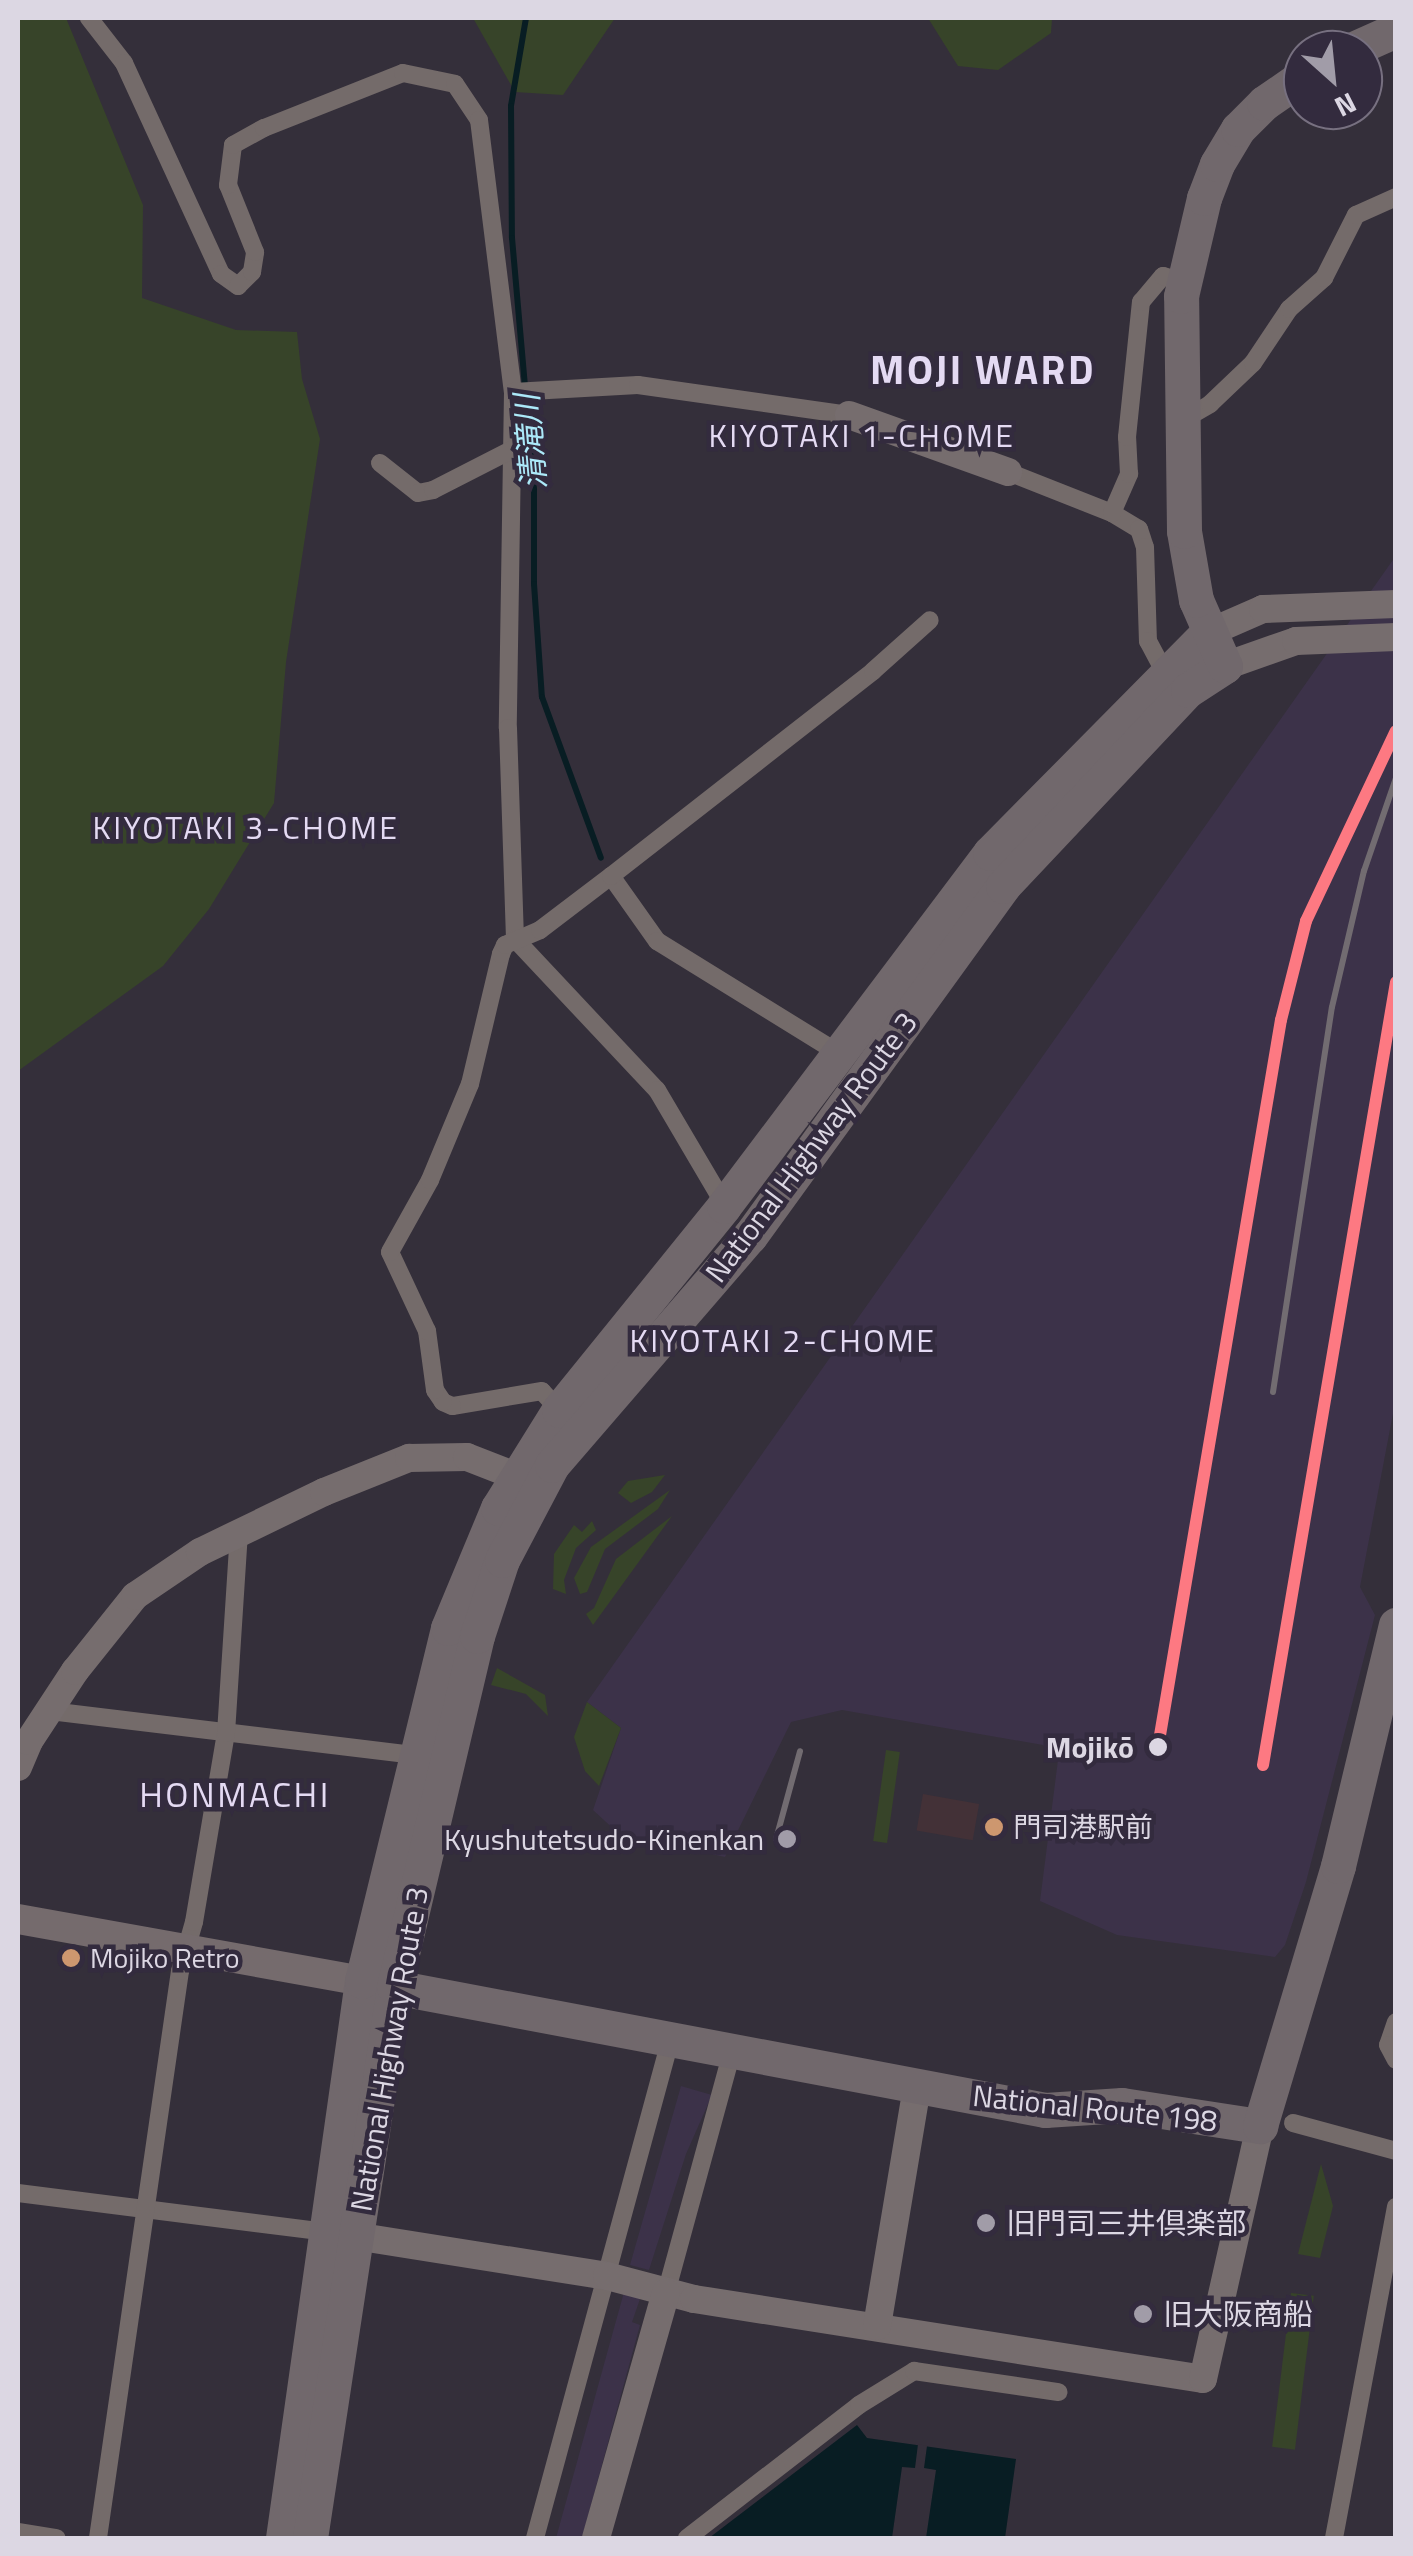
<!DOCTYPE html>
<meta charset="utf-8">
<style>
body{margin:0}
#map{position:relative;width:1413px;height:2556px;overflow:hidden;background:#342f3a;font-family:"Titillium Web","Noto Sans JP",sans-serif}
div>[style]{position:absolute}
.built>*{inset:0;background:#3c3249}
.industrial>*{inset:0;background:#433137;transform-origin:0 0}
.green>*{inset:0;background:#374429;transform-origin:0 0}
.water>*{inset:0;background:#081d23}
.pier>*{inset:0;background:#342f3a}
.stream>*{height:6px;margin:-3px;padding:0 3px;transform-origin:3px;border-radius:3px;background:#081d23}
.street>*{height:18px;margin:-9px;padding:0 9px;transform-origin:9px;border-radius:9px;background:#746b6a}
.secondary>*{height:28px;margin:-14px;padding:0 14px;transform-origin:14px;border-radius:14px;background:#766d6e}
.primary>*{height:30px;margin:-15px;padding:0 15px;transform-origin:15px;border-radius:15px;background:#756b6d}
.highway>*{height:35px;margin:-17.5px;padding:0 17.5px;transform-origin:17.5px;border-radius:17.5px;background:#71686c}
.rail>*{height:6px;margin:-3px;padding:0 3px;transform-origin:3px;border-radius:3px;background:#726c71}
.rail-1>*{height:12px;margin:-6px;padding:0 6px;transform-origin:6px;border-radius:6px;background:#fd7982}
.dots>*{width:28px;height:28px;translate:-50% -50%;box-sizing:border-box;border:5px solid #332b3e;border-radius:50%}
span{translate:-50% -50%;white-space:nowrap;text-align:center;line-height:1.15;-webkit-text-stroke:9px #332b3e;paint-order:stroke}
.bus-label{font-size:28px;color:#dcd7e3}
.left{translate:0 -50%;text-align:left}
.street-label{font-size:30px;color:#dcd7e3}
.stop-label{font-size:30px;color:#dcd7e3;font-weight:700}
.right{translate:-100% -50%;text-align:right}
.poi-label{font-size:30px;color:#dcd7e3}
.neighbourhood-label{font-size:32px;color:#e4daf3;letter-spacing:2.5px}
.water-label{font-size:32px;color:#ace9f9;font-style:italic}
.quarter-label{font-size:35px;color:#e4daf3;letter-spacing:2.5px}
.district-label{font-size:40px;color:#e4daf3;font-weight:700;letter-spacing:2.5px}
.frame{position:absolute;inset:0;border:20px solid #dcd7e3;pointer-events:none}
.north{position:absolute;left:1283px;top:30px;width:100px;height:100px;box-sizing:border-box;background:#332b3e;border:2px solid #777080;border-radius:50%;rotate:153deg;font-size:28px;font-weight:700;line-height:40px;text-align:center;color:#dcd7e3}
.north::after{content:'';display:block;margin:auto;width:35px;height:45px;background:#a19ca8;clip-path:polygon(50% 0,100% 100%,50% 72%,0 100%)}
</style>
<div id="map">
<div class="built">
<div style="clip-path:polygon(1395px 557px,1395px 1403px,1360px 1587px,1375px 1615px,1306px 1882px,1285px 1945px,1275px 1957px,1117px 1935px,1040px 1901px,1058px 1760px,1043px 1745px,842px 1710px,791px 1722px,725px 1857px,618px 1833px,593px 1810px,621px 1728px,587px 1702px)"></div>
<div style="clip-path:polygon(681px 2086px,712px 2095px,686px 2154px,649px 2270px,630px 2265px)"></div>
<div style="clip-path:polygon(624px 2292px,641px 2296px,632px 2322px,640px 2325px,582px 2538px,556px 2538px)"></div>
</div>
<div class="industrial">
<div style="left:923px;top:1794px;width:57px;height:37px;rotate:10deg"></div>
</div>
<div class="green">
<div style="clip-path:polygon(18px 18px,66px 18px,143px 205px,142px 298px,236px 330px,297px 332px,302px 379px,320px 439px,286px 662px,274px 803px,209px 909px,163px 966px,18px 1071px)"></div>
<div style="clip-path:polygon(473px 18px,615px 18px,563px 95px,515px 92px)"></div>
<div style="clip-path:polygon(928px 18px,1052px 18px,1051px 33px,998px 70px,958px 66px)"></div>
<div style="clip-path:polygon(665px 1475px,652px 1492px,631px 1503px,618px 1493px,628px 1481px)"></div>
<div style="clip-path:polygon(670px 1490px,658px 1509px,605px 1549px,587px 1592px,580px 1594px,574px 1578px,591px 1547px)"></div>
<div style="clip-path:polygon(672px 1516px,593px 1625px,586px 1614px,594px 1608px,616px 1559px)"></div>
<div style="clip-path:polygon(592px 1521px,596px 1530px,576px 1548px,564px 1580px,566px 1594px,553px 1589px,554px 1554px,574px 1525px,582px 1532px)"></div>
<div style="clip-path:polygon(497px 1668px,545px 1695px,548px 1716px,526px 1694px,491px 1685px)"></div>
<div style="clip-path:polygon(587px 1702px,621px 1728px,599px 1786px,585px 1771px,574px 1737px)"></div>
<div style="left:886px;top:1750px;width:14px;height:92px;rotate:8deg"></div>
<div style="clip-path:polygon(1321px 2164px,1333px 2206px,1320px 2258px,1298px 2254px)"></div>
<div style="left:1291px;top:2293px;width:23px;height:155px;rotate:7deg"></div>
</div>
<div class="water">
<div style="clip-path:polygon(857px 2425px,867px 2438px,1016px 2459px,1005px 2538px,709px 2538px)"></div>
</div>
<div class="pier">
<div style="clip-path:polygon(918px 2444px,927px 2446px,924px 2468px,936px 2470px,926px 2538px,892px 2538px,902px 2467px,915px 2468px)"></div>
</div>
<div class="stream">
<div style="left:526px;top:18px;width:89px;rotate:99.7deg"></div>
<div style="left:511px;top:106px;width:132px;rotate:89.6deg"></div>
<div style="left:512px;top:238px;width:253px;rotate:85deg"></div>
<div style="left:534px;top:490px;width:94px;rotate:90deg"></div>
<div style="left:534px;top:584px;width:113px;rotate:86deg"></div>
<div style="left:542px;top:697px;width:171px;rotate:69.9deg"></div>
</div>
<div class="street">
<div style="left:89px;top:18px;width:57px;rotate:52.1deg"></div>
<div style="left:124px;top:63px;width:232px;rotate:65.3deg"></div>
<div style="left:221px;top:274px;width:21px;rotate:35deg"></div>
<div style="left:238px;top:286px;width:20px;rotate:-45deg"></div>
<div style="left:252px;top:272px;width:20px;rotate:-81deg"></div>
<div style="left:255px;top:252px;width:72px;rotate:-111.9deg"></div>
<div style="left:228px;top:185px;width:40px;rotate:-82.9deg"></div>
<div style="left:233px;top:145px;width:35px;rotate:-29deg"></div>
<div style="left:264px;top:128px;width:149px;rotate:-21.6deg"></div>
<div style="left:403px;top:73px;width:53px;rotate:11.9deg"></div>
<div style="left:455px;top:84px;width:43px;rotate:56.3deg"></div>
<div style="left:479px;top:120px;width:274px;rotate:82.9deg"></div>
<div style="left:513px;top:392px;width:336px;rotate:90.9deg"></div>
<div style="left:508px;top:728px;width:211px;rotate:88.1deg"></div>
<div style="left:515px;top:939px;width:207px;rotate:46.8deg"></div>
<div style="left:657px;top:1090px;width:136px;rotate:59.5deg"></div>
<div style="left:513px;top:392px;width:125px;rotate:-3.2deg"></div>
<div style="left:638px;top:385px;width:213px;rotate:8.1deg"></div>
<div style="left:1181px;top:421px;width:34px;rotate:-30deg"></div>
<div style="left:1210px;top:404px;width:59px;rotate:-43.6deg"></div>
<div style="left:1253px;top:363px;width:65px;rotate:-56.3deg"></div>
<div style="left:1289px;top:309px;width:47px;rotate:-41.5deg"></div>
<div style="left:1324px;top:278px;width:71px;rotate:-63.1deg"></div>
<div style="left:1356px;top:215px;width:44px;rotate:-24.2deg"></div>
<div style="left:380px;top:463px;width:48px;rotate:38.3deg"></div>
<div style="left:418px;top:493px;width:15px;rotate:-11deg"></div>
<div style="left:433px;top:490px;width:90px;rotate:-27.1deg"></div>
<div style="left:1008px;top:472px;width:112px;rotate:21.5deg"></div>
<div style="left:1112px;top:513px;width:31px;rotate:31deg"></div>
<div style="left:1139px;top:529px;width:19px;rotate:72deg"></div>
<div style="left:1145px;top:547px;width:94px;rotate:88.2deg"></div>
<div style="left:1148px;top:641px;width:36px;rotate:62deg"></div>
<div style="left:1112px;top:513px;width:43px;rotate:-66.4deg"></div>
<div style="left:1129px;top:474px;width:37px;rotate:-93deg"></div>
<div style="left:1127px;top:437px;width:136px;rotate:-84.1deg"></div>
<div style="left:1141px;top:302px;width:34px;rotate:-50deg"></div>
<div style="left:1163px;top:276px;width:22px;rotate:16deg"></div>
<div style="left:611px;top:876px;width:80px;rotate:54.7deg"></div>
<div style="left:657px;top:941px;width:215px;rotate:31.7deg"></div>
<div style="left:559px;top:1410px;width:25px;rotate:-132deg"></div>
<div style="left:542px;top:1391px;width:91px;rotate:170.5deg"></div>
<div style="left:452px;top:1406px;width:10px;rotate:-156deg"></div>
<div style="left:443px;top:1402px;width:14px;rotate:-124deg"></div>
<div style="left:435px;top:1390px;width:60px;rotate:-97.7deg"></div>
<div style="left:427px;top:1331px;width:87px;rotate:-115.1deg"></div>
<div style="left:390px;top:1252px;width:82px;rotate:-60.9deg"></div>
<div style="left:430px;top:1180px;width:104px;rotate:-67.4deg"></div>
<div style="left:470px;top:1084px;width:134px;rotate:-76.6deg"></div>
<div style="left:501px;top:954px;width:10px;rotate:-66deg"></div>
<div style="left:505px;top:945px;width:38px;rotate:-23deg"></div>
<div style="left:540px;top:930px;width:89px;rotate:-37.3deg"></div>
<div style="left:611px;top:876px;width:333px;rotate:-38deg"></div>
<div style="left:873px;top:671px;width:76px;rotate:-41.8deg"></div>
<div style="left:50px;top:1711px;width:374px;rotate:6.9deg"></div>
<div style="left:1396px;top:2022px;width:24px;rotate:109deg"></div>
<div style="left:1388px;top:2045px;width:17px;rotate:62deg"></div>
<div style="left:1293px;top:2123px;width:107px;rotate:15.2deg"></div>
<div style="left:18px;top:2193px;width:312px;rotate:7.2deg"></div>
<div style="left:666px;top:2293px;width:251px;rotate:-74.7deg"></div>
<div style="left:18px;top:2532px;width:39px;rotate:9deg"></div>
<div style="left:98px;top:2538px;width:573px;rotate:-81.77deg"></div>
<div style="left:180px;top:1971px;width:51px;rotate:-74.1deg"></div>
<div style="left:194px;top:1922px;width:192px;rotate:-80.4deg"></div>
<div style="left:226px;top:1733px;width:200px;rotate:-86.3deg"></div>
<div style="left:535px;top:2538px;width:515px;rotate:-74.8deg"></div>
<div style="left:687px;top:2538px;width:217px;rotate:-37.7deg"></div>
<div style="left:859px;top:2405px;width:65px;rotate:-31.7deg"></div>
<div style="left:914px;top:2371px;width:146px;rotate:8.3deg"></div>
<div style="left:1334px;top:2538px;width:337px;rotate:-79.4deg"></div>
</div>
<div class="secondary">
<div style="left:849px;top:415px;width:169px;rotate:19.7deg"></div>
<div style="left:1208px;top:633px;width:60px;rotate:-23.6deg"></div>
<div style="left:1263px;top:609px;width:133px;rotate:-2.2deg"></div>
<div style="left:1225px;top:666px;width:75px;rotate:-19.4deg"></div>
<div style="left:1296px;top:641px;width:100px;rotate:-2.3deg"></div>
<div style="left:18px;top:1767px;width:28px;rotate:-67deg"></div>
<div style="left:29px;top:1741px;width:84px;rotate:-56.7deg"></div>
<div style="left:75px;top:1671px;width:96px;rotate:-51.3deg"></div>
<div style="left:135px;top:1596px;width:78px;rotate:-34.1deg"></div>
<div style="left:200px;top:1552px;width:138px;rotate:-25.8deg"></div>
<div style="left:324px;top:1492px;width:92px;rotate:-21.8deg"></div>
<div style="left:409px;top:1458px;width:58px;rotate:-1deg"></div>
<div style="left:467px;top:1457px;width:53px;rotate:21.2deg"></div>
<div style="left:336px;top:2233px;width:274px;rotate:9deg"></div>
<div style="left:607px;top:2276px;width:90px;rotate:14.8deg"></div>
<div style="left:694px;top:2299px;width:515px;rotate:8.93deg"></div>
<div style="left:1203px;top:2379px;width:259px;rotate:-77.3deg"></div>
<div style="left:877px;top:2326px;width:243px;rotate:-80.5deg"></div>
<div style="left:596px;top:2538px;width:255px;rotate:-74.1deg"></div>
</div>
<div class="primary">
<div style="left:18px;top:1919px;width:350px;rotate:10.2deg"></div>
</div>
<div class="highway">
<div style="left:1351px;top:50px;width:49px;rotate:-24deg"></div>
<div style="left:373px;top:1983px;width:684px;rotate:10.7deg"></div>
<div style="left:1045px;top:2110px;width:77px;rotate:-3.7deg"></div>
<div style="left:1122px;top:2105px;width:140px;rotate:8.7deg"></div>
<div style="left:1260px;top:2126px;width:271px;rotate:-73.3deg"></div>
<div style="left:1338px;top:1866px;width:248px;rotate:-76.5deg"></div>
<div style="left:283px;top:2538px;width:563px;rotate:-81.93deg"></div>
<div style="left:362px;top:1981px;width:363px;rotate:-76.3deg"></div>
<div style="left:448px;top:1628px;width:130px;rotate:-67.4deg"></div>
<div style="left:498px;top:1508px;width:115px;rotate:-58.1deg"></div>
<div style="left:559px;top:1410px;width:262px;rotate:-51deg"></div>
<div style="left:724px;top:1206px;width:442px;rotate:-53deg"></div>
<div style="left:990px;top:853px;width:310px;rotate:-45.3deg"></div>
<div style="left:310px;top:2538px;width:557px;rotate:-81.33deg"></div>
<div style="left:394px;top:1987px;width:361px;rotate:-76.7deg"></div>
<div style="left:477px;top:1636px;width:80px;rotate:-71.8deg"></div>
<div style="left:502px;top:1560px;width:107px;rotate:-62.2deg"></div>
<div style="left:552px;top:1465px;width:303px;rotate:-49.2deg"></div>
<div style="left:750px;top:1236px;width:432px;rotate:-54.1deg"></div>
<div style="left:1003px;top:886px;width:270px;rotate:-46.7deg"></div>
<div style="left:1188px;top:690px;width:44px;rotate:-33deg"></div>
<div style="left:1225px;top:666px;width:72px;rotate:-113.7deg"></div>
<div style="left:1196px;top:600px;width:70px;rotate:-99.9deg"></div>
<div style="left:1184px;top:531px;width:235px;rotate:-90.7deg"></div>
<div style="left:1181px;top:296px;width:101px;rotate:-76.8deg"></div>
<div style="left:1204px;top:198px;width:36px;rotate:-69deg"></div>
<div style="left:1217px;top:164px;width:41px;rotate:-59deg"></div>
<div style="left:1238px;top:129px;width:37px;rotate:-45deg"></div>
<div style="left:1264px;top:103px;width:47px;rotate:-34.7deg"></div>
</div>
<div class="rail">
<div style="left:1273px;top:1392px;width:389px;rotate:-81.3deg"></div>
<div style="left:1332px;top:1007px;width:140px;rotate:-76.8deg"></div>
<div style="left:1364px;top:871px;width:98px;rotate:-71deg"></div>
<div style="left:776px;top:1839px;width:91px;rotate:-74.7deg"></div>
</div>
<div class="rail-1">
<div style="left:1158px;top:1747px;width:737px;rotate:-80.4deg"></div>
<div style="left:1281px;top:1020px;width:102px;rotate:-75.8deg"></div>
<div style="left:1306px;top:921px;width:210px;rotate:-64.7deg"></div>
<div style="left:1263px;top:1765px;width:794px;rotate:-80.36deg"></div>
</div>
<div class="dots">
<div style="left:1158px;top:1747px;background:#dcd7e3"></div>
<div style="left:994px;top:1827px;background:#cd976f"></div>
<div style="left:787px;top:1839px;background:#a19ca8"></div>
<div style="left:71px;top:1958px;background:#cd976f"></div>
<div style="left:986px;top:2223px;background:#a19ca8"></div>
<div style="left:1143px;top:2314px;background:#a19ca8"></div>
</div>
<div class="bus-label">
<span class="left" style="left:1013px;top:1827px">門司港駅前</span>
<span class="left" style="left:90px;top:1958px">Mojiko Retro</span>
</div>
<div class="street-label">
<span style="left:811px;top:1147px;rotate:-53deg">National Highway Route 3</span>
<span style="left:389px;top:2049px;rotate:-80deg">National Highway Route 3</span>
<span style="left:1095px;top:2108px;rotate:6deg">National Route 198</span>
</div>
<div class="stop-label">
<span class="right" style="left:1134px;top:1747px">Mojikō</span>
</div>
<div class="poi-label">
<span class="right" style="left:764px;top:1839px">Kyushutetsudo-Kinenkan</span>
<span class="left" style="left:1006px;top:2223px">旧門司三井倶楽部</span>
<span class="left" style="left:1163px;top:2314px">旧大阪商船</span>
</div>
<div class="neighbourhood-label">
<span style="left:862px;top:435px">KIYOTAKI 1-CHOME</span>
<span style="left:246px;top:827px">KIYOTAKI 3-CHOME</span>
<span style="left:783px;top:1340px">KIYOTAKI 2-CHOME</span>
</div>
<div class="water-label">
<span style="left:530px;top:442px;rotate:-95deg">清滝川</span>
</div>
<div class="quarter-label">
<span style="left:235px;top:1794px">HONMACHI</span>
</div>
<div class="district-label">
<span style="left:983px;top:370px">MOJI WARD</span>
</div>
<div class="frame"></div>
<div class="north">N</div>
</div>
